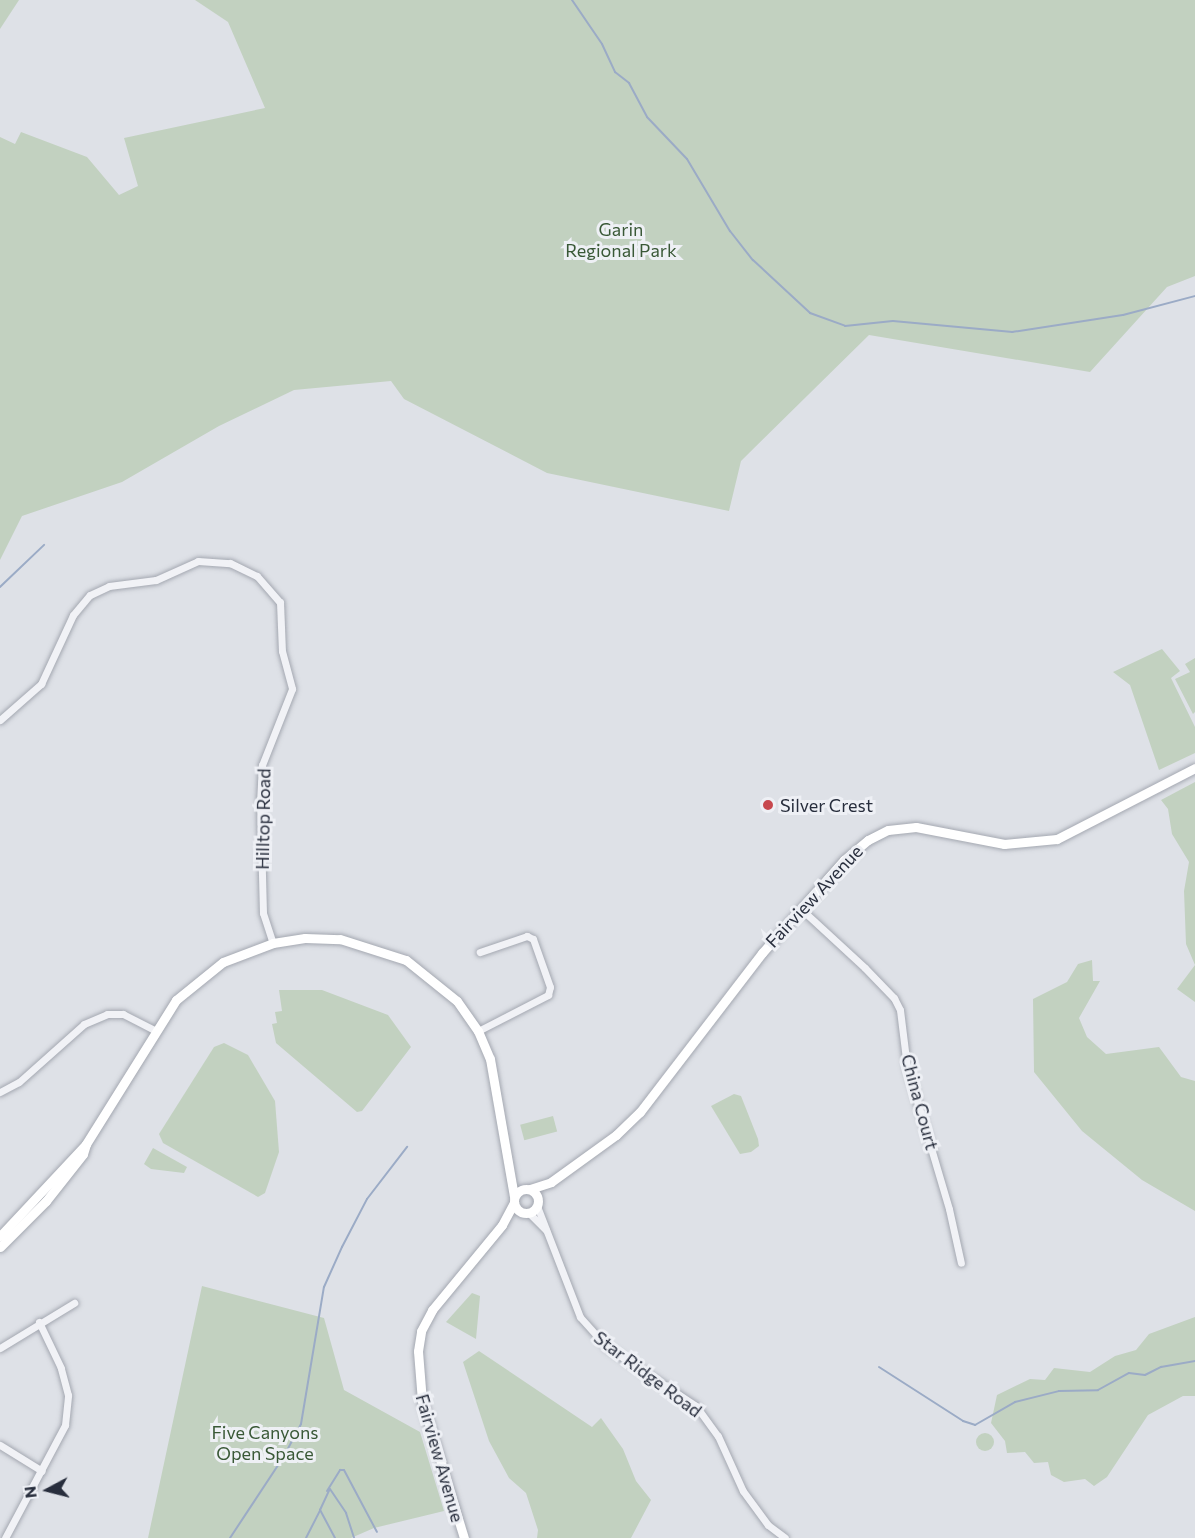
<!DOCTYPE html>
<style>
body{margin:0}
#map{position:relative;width:1195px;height:1538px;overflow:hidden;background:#dee1e7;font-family:Commissioner,sans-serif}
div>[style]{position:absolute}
.green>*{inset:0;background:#c2d1c0;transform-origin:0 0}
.round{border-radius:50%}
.stream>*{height:2px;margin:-1px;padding:0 1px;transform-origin:1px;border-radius:1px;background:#9babc6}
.roads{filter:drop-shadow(0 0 2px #a4a8b1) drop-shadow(0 0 2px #a4a8b1)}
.minor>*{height:7px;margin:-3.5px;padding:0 3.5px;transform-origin:3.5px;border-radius:3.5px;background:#f1f2f6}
.secondary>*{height:9px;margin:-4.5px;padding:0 4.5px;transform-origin:4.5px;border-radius:4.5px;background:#fff}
.secondary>.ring{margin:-4.5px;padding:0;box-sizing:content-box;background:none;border:9px solid #fff;border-radius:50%}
.dots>*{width:16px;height:16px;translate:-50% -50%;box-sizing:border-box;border:3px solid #eef0f5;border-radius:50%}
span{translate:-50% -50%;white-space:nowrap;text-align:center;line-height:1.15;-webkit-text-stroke:6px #eef0f5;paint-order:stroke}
.park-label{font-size:18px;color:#395836}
.poi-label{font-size:18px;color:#282e3d}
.left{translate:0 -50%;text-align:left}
.street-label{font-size:18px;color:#282e3d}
.north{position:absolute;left:18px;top:1460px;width:60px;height:60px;-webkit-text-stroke:4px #eef0f5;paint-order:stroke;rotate:263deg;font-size:16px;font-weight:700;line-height:24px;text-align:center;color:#282e3d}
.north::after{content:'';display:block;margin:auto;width:21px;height:27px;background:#282e3d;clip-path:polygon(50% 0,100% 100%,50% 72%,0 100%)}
</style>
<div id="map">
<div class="green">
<div style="clip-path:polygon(0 0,19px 0,0 29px)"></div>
<div style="clip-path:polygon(195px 0,1195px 0,1195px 276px,1167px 287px,1090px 372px,869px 335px,741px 461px,729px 511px,547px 473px,404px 399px,391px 381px,294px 390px,219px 426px,122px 482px,22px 516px,0 560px,0 137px,15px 144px,21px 132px,87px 157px,119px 195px,138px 186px,124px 138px,265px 108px,228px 22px)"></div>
<div style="clip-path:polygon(1162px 649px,1180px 671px,1171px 678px,1195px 727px,1195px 753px,1159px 770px,1130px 685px,1113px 672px)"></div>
<div style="clip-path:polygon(1195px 658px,1195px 712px,1193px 714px,1175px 679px,1190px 672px,1185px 664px)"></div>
<div style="clip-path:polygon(1195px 782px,1195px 1002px,1177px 989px,1195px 965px,1186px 944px,1184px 891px,1189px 862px,1172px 834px,1168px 809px,1161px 800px)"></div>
<div style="clip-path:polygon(1092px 960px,1093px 981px,1100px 981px,1079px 1018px,1087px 1037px,1106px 1054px,1159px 1047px,1181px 1077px,1195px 1081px,1195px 1211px,1142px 1180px,1082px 1131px,1034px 1072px,1033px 999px,1067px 982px,1078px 964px)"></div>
<div style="clip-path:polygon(279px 990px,322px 990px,388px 1015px,411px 1047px,362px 1111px,357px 1112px,276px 1043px,272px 1024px,277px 1023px,275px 1012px,282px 1011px)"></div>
<div style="clip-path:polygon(224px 1043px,248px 1055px,275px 1101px,279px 1152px,265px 1193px,258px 1197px,163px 1143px,159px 1134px,214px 1047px)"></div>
<div style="clip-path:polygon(734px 1094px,741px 1096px,758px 1139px,759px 1146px,751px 1152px,740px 1154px,711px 1106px)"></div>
<div style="left:553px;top:1116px;width:16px;height:34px;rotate:75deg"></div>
<div style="clip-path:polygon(153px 1148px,187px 1167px,184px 1173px,151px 1169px,144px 1164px)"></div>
<div style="clip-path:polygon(202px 1286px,324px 1318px,344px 1390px,420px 1432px,444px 1511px,374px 1528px,351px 1538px,148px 1538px)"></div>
<div style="clip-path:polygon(472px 1293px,480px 1296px,476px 1339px,446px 1322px)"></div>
<div style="clip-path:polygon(1195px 1317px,1195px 1396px,1183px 1396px,1148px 1415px,1107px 1477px,1094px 1486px,1085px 1479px,1064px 1482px,1051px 1475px,1048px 1462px,1034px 1463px,1025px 1452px,1007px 1453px,1005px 1441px,991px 1423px,997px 1395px,1030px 1379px,1045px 1380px,1054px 1368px,1090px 1372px,1115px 1356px,1136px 1350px,1149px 1334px)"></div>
<div style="clip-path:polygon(479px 1351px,592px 1427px,601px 1418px,623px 1449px,636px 1481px,651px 1500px,631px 1538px,537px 1538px,538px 1530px,526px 1493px,509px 1478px,489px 1441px,463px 1362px)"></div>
<div class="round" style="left:976px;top:1433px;width:18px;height:18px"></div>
</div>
<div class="stream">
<div style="left:572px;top:0;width:53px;rotate:55.7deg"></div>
<div style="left:602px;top:44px;width:31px;rotate:65deg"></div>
<div style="left:615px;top:72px;width:18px;rotate:38deg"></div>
<div style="left:629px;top:83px;width:38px;rotate:62deg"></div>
<div style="left:647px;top:117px;width:58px;rotate:46.4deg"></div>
<div style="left:687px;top:159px;width:84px;rotate:59.2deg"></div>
<div style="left:730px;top:231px;width:37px;rotate:52deg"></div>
<div style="left:753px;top:260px;width:78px;rotate:42.9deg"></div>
<div style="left:810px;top:313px;width:37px;rotate:20deg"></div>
<div style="left:845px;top:326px;width:48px;rotate:-5.9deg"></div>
<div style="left:893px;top:321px;width:120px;rotate:5.3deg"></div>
<div style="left:1012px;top:332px;width:112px;rotate:-8.7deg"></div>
<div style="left:1123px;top:315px;width:74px;rotate:-14.8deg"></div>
<div style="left:0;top:587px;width:61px;rotate:-43.7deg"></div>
<div style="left:879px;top:1367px;width:100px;rotate:32.7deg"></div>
<div style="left:963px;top:1421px;width:13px;rotate:18deg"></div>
<div style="left:975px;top:1425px;width:46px;rotate:-29.9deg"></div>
<div style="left:1015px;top:1402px;width:45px;rotate:-14deg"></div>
<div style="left:1059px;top:1391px;width:39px;rotate:-1deg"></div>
<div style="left:1098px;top:1390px;width:35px;rotate:-29deg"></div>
<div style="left:1129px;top:1373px;width:16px;rotate:7deg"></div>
<div style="left:1145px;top:1375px;width:18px;rotate:-27deg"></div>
<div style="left:1161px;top:1367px;width:35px;rotate:-10deg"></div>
<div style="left:327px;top:1491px;width:25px;rotate:-58deg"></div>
<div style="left:340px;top:1470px;width:4px"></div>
<div style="left:344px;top:1470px;width:70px;rotate:62deg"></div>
<div style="left:230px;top:1538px;width:98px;rotate:-56.6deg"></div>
<div style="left:284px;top:1456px;width:36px;rotate:-62deg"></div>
<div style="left:301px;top:1424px;width:139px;rotate:-80.5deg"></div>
<div style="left:324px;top:1287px;width:44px;rotate:-65.8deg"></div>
<div style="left:342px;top:1247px;width:54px;rotate:-62.5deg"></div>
<div style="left:367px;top:1199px;width:66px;rotate:-52.4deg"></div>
<div style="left:306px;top:1538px;width:31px;rotate:-63deg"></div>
<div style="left:335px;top:1538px;width:32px;rotate:-118deg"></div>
<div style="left:320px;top:1510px;width:23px;rotate:-65deg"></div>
<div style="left:330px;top:1489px;width:29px;rotate:56deg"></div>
<div style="left:346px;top:1513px;width:26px;rotate:72deg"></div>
</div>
<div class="roads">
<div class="minor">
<div style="left:0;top:720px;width:55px;rotate:-41.3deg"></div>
<div style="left:41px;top:684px;width:76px;rotate:-65.1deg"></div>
<div style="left:73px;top:615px;width:26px;rotate:-50deg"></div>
<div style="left:90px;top:595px;width:21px;rotate:-25deg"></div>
<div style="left:109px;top:586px;width:47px;rotate:-7.3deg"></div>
<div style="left:156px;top:580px;width:46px;rotate:-24.3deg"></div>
<div style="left:198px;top:561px;width:32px;rotate:4deg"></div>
<div style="left:230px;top:563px;width:30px;rotate:26deg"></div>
<div style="left:257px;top:576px;width:35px;rotate:49deg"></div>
<div style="left:280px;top:602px;width:49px;rotate:87.7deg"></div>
<div style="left:282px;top:651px;width:39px;rotate:75deg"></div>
<div style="left:292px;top:689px;width:82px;rotate:111.5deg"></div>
<div style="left:262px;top:765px;width:34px;rotate:93deg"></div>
<div style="left:260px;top:799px;width:114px;rotate:88.5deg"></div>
<div style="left:263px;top:913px;width:32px;rotate:72deg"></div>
<div style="left:800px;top:908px;width:88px;rotate:42.7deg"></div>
<div style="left:865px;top:968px;width:42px;rotate:46deg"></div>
<div style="left:894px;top:998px;width:13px;rotate:63deg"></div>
<div style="left:900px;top:1010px;width:57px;rotate:83deg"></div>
<div style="left:907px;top:1067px;width:148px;rotate:73.5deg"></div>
<div style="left:949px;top:1209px;width:55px;rotate:77.5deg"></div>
<div style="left:478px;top:1031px;width:79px;rotate:-27.2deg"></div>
<div style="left:548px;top:995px;width:8px;rotate:-76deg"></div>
<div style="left:550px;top:987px;width:51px;rotate:-109.5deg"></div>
<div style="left:533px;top:939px;width:7px;rotate:-153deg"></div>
<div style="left:527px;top:936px;width:50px;rotate:161.2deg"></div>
<div style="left:0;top:1092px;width:21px;rotate:-28deg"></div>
<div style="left:19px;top:1082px;width:87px;rotate:-41.7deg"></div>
<div style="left:84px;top:1024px;width:25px;rotate:-23deg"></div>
<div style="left:107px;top:1014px;width:16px"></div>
<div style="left:123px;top:1014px;width:37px;rotate:27deg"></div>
<div style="left:537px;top:1206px;width:119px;rotate:68.8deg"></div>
<div style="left:580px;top:1317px;width:40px;rotate:48deg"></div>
<div style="left:607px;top:1347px;width:107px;rotate:33.5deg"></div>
<div style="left:696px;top:1406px;width:37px;rotate:54deg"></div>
<div style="left:718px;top:1436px;width:60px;rotate:65.6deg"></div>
<div style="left:743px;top:1491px;width:42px;rotate:53.7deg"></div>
<div style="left:768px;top:1525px;width:21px;rotate:37deg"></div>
<div style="left:529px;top:1213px;width:24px;rotate:45deg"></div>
<div style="left:0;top:1348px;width:87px;rotate:-31.3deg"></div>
<div style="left:0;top:1445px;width:49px;rotate:31.8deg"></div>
<div style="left:5px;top:1538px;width:128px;rotate:-62deg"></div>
<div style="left:65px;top:1425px;width:30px;rotate:-84deg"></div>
<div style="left:68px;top:1395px;width:28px;rotate:-105deg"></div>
<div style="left:61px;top:1368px;width:51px;rotate:-115.6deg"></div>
</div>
<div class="secondary">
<div class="ring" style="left:514px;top:1189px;width:15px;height:15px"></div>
<div style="left:530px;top:1189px;width:22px;rotate:-18deg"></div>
<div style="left:551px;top:1182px;width:80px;rotate:-35.9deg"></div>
<div style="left:616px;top:1135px;width:33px;rotate:-44deg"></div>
<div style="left:640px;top:1112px;width:200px;rotate:-52.5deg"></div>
<div style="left:762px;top:953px;width:124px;rotate:-48.6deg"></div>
<div style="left:844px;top:860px;width:31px;rotate:-40deg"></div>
<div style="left:868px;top:840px;width:22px;rotate:-27deg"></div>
<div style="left:888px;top:830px;width:28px;rotate:-6deg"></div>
<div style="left:916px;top:827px;width:90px;rotate:10.9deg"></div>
<div style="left:1004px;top:844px;width:53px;rotate:-5.4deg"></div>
<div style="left:1057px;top:839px;width:155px;rotate:-27.2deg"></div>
<div style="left:0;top:1236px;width:126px;rotate:-46.9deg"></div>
<div style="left:0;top:1247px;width:65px;rotate:-45deg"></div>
<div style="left:46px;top:1201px;width:60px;rotate:-51.8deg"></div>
<div style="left:83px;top:1154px;width:10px;rotate:-73deg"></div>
<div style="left:86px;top:1144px;width:170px;rotate:-58deg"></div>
<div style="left:176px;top:1000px;width:60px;rotate:-39deg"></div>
<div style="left:223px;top:962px;width:53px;rotate:-20.8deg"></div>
<div style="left:273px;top:943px;width:32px;rotate:-9deg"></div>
<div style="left:305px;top:938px;width:35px;rotate:2deg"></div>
<div style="left:340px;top:939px;width:69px;rotate:17.7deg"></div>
<div style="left:406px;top:960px;width:65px;rotate:38.8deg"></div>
<div style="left:457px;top:1001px;width:37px;rotate:55deg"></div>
<div style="left:478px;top:1031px;width:30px;rotate:67deg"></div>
<div style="left:490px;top:1059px;width:140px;rotate:80.1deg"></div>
<div style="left:464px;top:1538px;width:143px;rotate:-107deg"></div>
<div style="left:422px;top:1401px;width:50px;rotate:-94.6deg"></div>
<div style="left:418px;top:1351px;width:20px;rotate:-81deg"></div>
<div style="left:421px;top:1331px;width:24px;rotate:-62deg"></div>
<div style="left:432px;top:1310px;width:110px;rotate:-50.5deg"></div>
<div style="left:502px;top:1225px;width:26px;rotate:-62deg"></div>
</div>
</div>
<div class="dots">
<div style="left:768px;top:805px;background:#c7484e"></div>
</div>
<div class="park-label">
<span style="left:621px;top:240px">Garin<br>Regional Park</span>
<span style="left:265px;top:1443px">Five Canyons<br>Open Space</span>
</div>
<div class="poi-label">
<span class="left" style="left:780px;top:805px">Silver Crest</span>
</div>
<div class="street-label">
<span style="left:263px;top:819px;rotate:-89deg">Hilltop Road</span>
<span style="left:814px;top:896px;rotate:-47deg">Fairview Avenue</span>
<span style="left:920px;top:1102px;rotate:75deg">China Court</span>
<span style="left:648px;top:1374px;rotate:37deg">Star Ridge Road</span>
<span style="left:440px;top:1458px;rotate:74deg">Fairview Avenue</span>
</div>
<div class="north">N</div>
</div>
